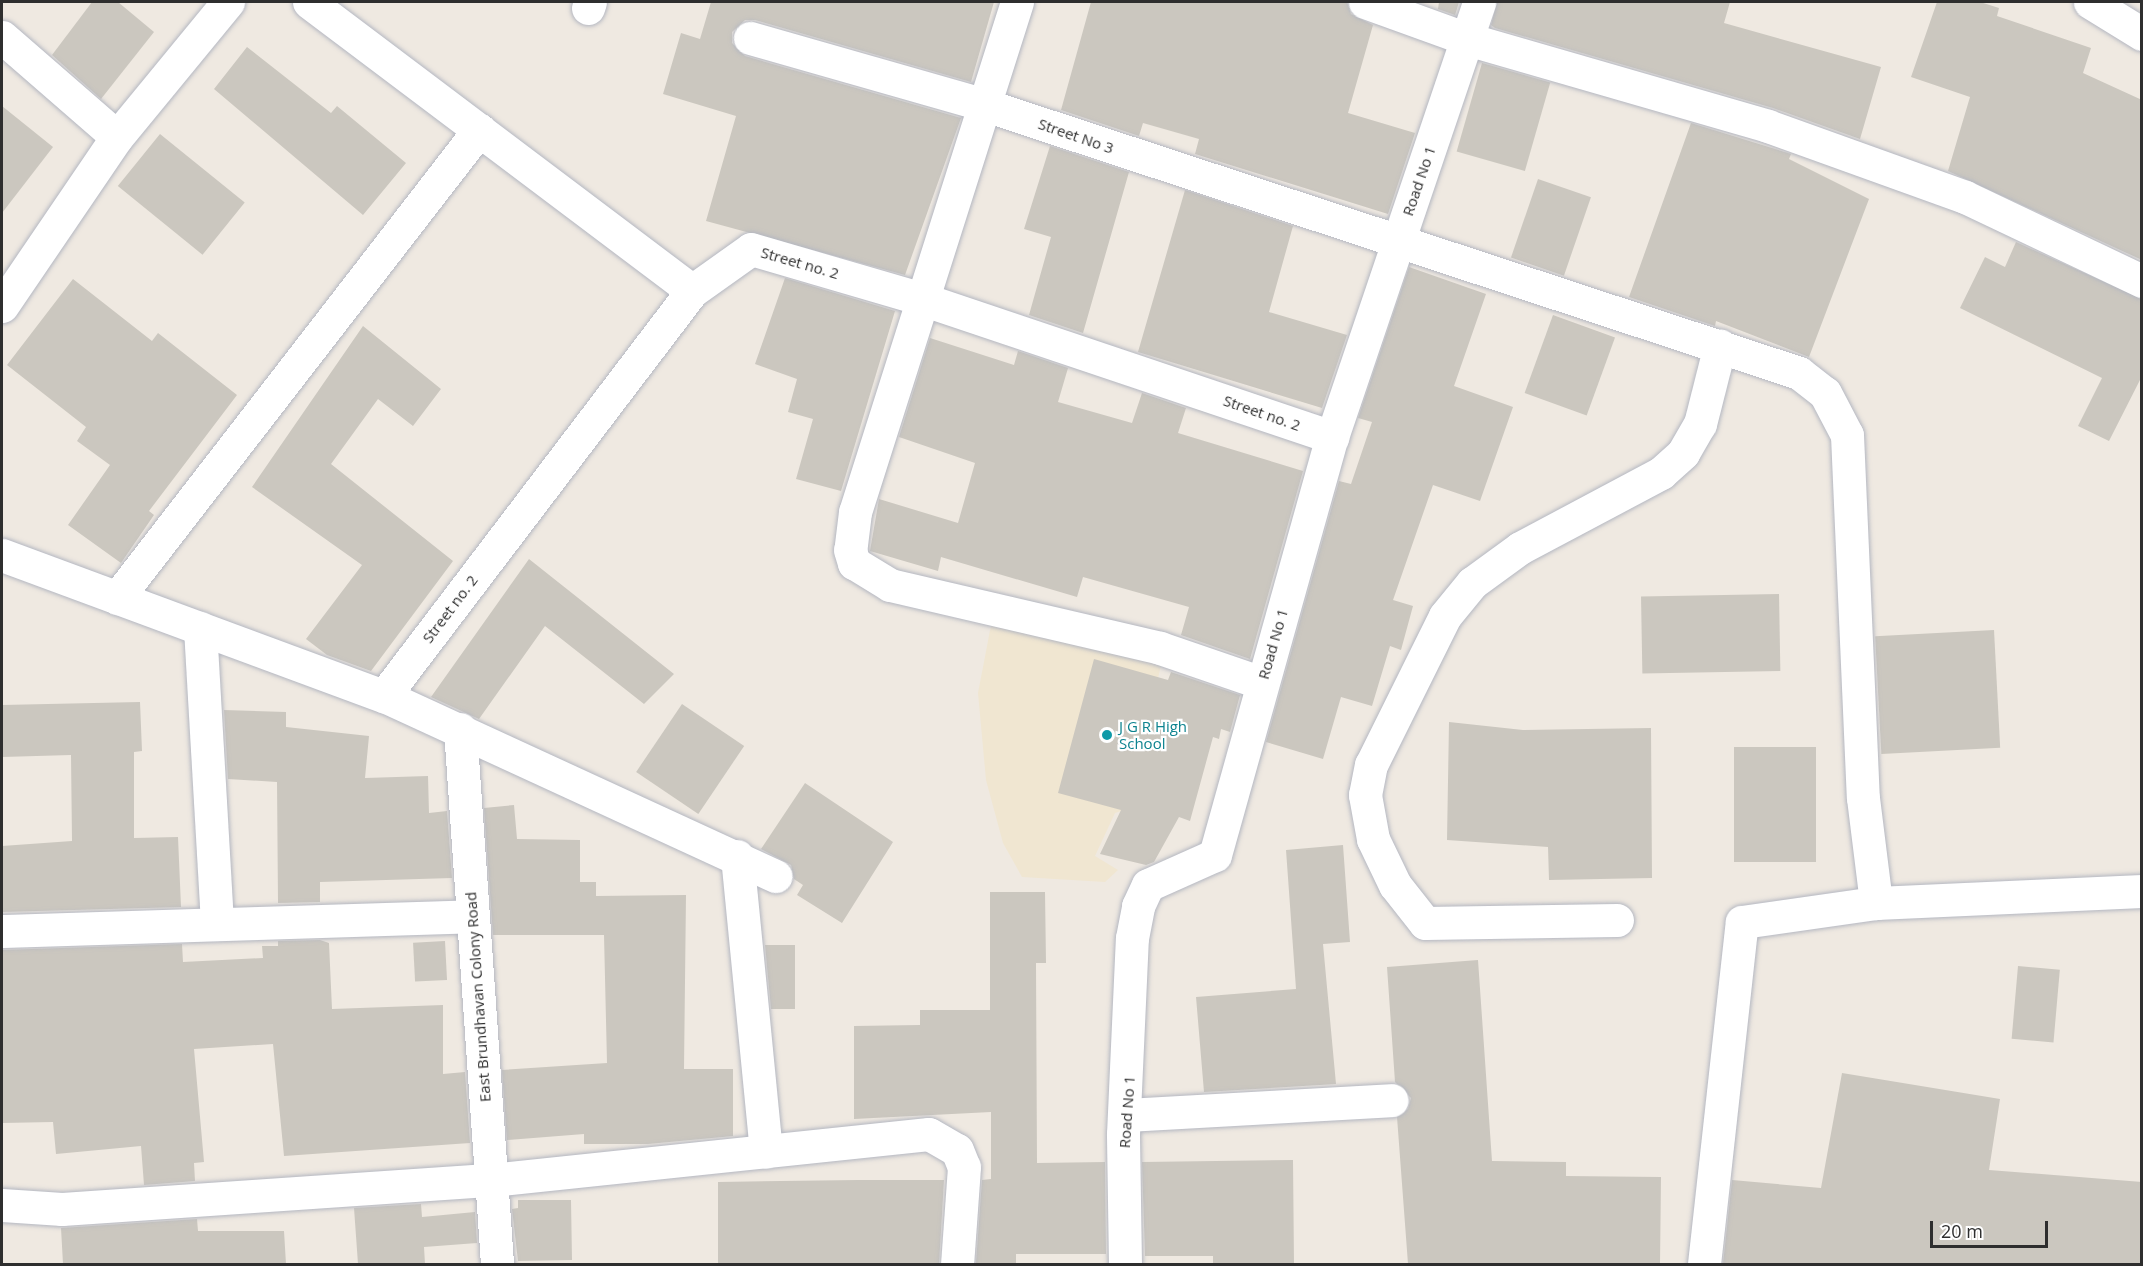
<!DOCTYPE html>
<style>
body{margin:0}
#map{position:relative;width:2143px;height:1266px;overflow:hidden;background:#efe9e1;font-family:"Open Sans",sans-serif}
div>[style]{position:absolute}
.education>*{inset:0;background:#f0e6d1}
.building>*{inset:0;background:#cbc7bf;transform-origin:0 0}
.roads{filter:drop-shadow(0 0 2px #b4b7c1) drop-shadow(0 0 2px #b4b7c1)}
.minor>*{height:33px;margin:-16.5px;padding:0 16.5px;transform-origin:16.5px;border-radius:16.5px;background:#fff}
.dots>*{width:16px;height:16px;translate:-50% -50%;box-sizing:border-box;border:3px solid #fff;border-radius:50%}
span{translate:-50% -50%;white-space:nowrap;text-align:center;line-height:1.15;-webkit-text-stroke:4.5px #fff;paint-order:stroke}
.street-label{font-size:15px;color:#2e2e2e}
.culture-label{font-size:15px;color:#0d838f}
.left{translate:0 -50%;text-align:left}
.frame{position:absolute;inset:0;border:3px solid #2e2e2e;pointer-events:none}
.scale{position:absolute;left:1930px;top:1221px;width:118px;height:27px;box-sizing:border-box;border:3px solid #2e2e2e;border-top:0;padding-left:8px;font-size:18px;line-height:21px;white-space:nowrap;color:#2e2e2e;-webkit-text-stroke:4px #fff;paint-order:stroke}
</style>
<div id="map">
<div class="education">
<div style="clip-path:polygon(997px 594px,1163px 657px,1127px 809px,1115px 813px,1095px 856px,1118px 870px,1105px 882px,1022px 877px,1003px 843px,986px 780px,978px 693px)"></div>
</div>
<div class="building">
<div style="clip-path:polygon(92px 2px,118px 2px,154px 32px,101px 99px,52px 55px)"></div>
<div style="clip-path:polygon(711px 2px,994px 2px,971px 82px,755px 20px,745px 20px,732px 32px,732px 43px,745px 56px,961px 118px,905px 275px,706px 221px,736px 116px,663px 94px,681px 33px,700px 39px)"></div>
<div style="clip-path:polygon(1091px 2px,1347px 2px,1351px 14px,1373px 25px,1348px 113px,1415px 133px,1388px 214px,1195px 154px,1199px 139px,1143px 123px,1139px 136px,1061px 110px)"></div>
<div style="clip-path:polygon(1439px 2px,1459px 2px,1455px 15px,1438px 9px)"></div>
<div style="clip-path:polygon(1497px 2px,1730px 2px,1724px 23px,1881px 67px,1860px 139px,1773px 108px,1495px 28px,1491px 25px)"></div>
<div style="clip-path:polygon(1937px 2px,1980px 2px,1999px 8px,1997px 16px,2091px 48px,2083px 73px,2142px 100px,2142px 260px,1948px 171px,1970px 97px,1911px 77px)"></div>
<div style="clip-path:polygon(247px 47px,331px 113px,337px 106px,406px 163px,363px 215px,214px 89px)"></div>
<div style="left:1482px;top:63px;width:71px;height:92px;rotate:16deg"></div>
<div style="clip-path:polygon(2px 106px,53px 147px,2px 213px)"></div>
<div style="clip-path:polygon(1691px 123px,1791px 154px,1789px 159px,1869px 199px,1809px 357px,1716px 321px,1715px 326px,1629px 297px)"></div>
<div style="left:160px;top:134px;width:109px;height:67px;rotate:39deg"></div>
<div style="clip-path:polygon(1050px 146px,1129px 172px,1083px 333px,1029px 315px,1051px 237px,1024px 229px)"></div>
<div style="left:1538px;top:179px;width:56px;height:83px;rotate:19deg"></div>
<div style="clip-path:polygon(1185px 190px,1293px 226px,1269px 312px,1347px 335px,1322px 408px,1138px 352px)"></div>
<div style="clip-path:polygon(2016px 242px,2142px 299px,2142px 376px,2109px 441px,2078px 426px,2102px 378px,1960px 308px,1985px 257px,2005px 267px)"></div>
<div style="clip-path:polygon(1409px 267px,1486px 294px,1454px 386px,1513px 407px,1480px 501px,1433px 485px,1393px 600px,1413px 606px,1401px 650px,1390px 646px,1372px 706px,1341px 697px,1323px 759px,1266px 742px,1339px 481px,1351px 484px,1372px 422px,1358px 418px)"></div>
<div style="clip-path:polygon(785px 278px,895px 311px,841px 491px,796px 479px,813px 419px,788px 412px,797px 379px,755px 364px)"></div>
<div style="clip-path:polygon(73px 279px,152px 341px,158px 333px,237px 395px,149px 511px,154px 515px,121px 563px,68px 525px,110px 465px,77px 441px,86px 427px,7px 365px)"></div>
<div style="left:1553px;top:315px;width:66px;height:83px;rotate:20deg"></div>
<div style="clip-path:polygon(363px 326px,441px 389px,413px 426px,378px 399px,331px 464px,453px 561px,371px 671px,327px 655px,306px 639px,362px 565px,252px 487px)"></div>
<div style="clip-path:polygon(930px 338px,1014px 365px,1018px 351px,1068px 368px,1058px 402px,1132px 423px,1142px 393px,1186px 408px,1178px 433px,1303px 471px,1250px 659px,1181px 635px,1189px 607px,1083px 577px,1077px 597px,941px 557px,938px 571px,870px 551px,879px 499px,958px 523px,975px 463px,899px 437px)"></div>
<div style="clip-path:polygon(529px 559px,674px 674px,644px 704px,545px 626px,479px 719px,431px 697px)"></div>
<div style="left:1779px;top:594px;width:77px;height:138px;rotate:89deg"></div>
<div style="left:1994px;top:630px;width:118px;height:119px;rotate:87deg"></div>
<div style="clip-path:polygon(1094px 659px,1168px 680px,1171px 672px,1240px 695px,1230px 732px,1221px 729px,1219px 739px,1213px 737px,1190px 821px,1179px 817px,1154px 862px,1146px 865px,1100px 854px,1121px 810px,1058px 793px)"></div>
<div style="clip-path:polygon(140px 702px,142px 751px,134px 752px,134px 838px,178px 837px,181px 907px,2px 912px,2px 846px,72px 841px,71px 755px,2px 757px,2px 705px)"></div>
<div style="left:682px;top:704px;width:75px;height:82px;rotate:34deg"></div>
<div style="clip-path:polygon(224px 710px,286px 712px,286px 727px,369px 736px,365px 778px,428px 776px,429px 813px,447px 811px,452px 878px,320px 882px,320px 902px,278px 903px,277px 782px,228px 779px)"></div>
<div style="clip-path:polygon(1449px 722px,1523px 730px,1651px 728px,1652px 878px,1549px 880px,1548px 847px,1447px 840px)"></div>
<div style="left:1734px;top:747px;width:82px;height:115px"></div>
<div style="clip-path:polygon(805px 783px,893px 842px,842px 923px,797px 895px,803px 885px,794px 879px,791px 865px,761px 849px)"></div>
<div style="clip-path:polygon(514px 805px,517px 839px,580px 840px,580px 882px,596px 882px,596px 896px,686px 895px,684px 1069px,733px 1069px,733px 1136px,648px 1144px,584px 1144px,584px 1134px,507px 1140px,502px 1070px,607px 1063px,604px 935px,493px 935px,484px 808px)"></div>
<div style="clip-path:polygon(1343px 845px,1350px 942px,1323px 944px,1336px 1084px,1204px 1092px,1196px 997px,1296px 989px,1286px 850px)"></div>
<div style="clip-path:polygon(990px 892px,1045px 892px,1046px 963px,1036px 963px,1037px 1163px,1105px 1162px,1106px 1254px,1016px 1254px,1016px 1263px,976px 1263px,982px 1180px,991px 1179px,991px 1112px,854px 1119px,854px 1026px,920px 1025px,920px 1010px,990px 1010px)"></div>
<div style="clip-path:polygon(320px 940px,329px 943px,332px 1009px,443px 1005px,443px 1074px,465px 1072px,470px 1143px,284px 1156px,273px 1044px,194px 1049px,204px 1162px,194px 1163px,195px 1181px,144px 1185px,141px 1146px,56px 1154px,53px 1122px,2px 1123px,2px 950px,182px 944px,183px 962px,263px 958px,262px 946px,278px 946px,278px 941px)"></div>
<div style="left:445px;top:941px;width:39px;height:32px;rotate:87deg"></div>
<div style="clip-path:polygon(765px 945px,795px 945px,795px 1009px,771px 1009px)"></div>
<div style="clip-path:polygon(1478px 960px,1492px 1161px,1566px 1162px,1566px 1176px,1661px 1177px,1660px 1264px,1408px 1264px,1397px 1117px,1408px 1109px,1411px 1098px,1395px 1082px,1387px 967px)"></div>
<div style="left:2018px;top:966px;width:42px;height:73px;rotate:5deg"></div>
<div style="clip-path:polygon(1842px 1073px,2000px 1099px,1989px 1170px,2142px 1182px,2142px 1264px,1723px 1264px,1732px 1180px,1821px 1188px)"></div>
<div style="clip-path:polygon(1293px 1160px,1294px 1264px,1213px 1264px,1213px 1256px,1145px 1256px,1142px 1162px)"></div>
<div style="clip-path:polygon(858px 1180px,944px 1180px,939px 1264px,718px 1264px,718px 1182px)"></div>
<div style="clip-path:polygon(518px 1200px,571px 1200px,572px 1260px,518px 1261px,512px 1209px,518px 1208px)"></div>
<div style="clip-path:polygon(421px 1204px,422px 1217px,475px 1212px,477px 1243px,424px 1247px,425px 1264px,358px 1264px,354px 1208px)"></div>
<div style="clip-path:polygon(197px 1219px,198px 1231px,284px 1231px,286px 1264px,63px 1264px,61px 1228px)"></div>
</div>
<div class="roads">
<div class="minor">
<div style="left:309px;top:2px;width:480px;rotate:37deg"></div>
<div style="left:1017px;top:2px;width:535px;rotate:107.62deg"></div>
<div style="left:855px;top:512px;width:38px;rotate:97deg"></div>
<div style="left:850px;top:550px;width:14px;rotate:73deg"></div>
<div style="left:854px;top:563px;width:42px;rotate:31.4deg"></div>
<div style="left:890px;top:585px;width:277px;rotate:13.1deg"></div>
<div style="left:1160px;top:648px;width:108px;rotate:18.9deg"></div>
<div style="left:1365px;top:2px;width:109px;rotate:19.9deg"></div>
<div style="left:1467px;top:39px;width:313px;rotate:16.1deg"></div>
<div style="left:1768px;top:126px;width:209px;rotate:19.8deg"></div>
<div style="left:1965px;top:197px;width:196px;rotate:25.4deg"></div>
<div style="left:2090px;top:2px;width:61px;rotate:31.6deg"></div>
<div style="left:588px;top:8px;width:6px;rotate:-72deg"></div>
<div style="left:2px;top:37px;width:152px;rotate:41deg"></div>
<div style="left:750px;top:38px;width:244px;rotate:15.9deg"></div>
<div style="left:985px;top:105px;width:857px;rotate:18.22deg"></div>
<div style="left:1799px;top:373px;width:33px;rotate:38deg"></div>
<div style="left:1825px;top:393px;width:47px;rotate:62.4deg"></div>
<div style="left:1847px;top:435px;width:363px;rotate:87.5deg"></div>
<div style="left:1863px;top:798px;width:106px;rotate:82.9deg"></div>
<div style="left:1876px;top:903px;width:266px;rotate:-2.6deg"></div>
<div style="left:2px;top:306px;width:204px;rotate:-55.8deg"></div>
<div style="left:117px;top:137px;width:175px;rotate:-50.6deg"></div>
<div style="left:2px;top:555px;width:407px;rotate:20.3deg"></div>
<div style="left:384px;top:696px;width:431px;rotate:24.7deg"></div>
<div style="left:117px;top:598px;width:592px;rotate:-52.28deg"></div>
<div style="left:200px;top:628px;width:295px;rotate:86.7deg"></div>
<div style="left:384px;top:696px;width:509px;rotate:-52.75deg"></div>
<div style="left:692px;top:291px;width:72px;rotate:-35.4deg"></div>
<div style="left:751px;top:249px;width:178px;rotate:16.3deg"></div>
<div style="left:922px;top:299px;width:433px;rotate:18.6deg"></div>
<div style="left:460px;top:729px;width:536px;rotate:86.04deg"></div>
<div style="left:737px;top:856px;width:297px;rotate:84.4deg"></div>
<div style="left:1617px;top:920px;width:192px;rotate:179.1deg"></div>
<div style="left:1425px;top:923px;width:48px;rotate:-128.3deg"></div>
<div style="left:1395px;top:885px;width:51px;rotate:-115.6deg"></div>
<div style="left:1373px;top:839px;width:45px;rotate:-100.3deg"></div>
<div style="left:1365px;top:795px;width:31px;rotate:-79deg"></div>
<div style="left:1371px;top:765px;width:166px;rotate:-63.6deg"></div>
<div style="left:1445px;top:616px;width:43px;rotate:-50.7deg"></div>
<div style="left:1472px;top:583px;width:59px;rotate:-36.1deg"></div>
<div style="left:1520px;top:548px;width:160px;rotate:-28deg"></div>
<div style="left:1661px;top:473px;width:30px;rotate:-42deg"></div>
<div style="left:1683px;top:453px;width:34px;rotate:-60deg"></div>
<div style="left:1700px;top:424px;width:81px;rotate:-75.8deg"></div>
<div style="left:2px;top:931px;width:470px;rotate:-1.8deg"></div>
<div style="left:1125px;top:1115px;width:267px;rotate:-3.2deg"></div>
<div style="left:2px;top:1205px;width:60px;rotate:3.8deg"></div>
<div style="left:62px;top:1209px;width:430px;rotate:-3.9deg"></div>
<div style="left:491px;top:1180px;width:440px;rotate:-6deg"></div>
<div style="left:929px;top:1134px;width:32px;rotate:30deg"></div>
<div style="left:957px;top:1150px;width:18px;rotate:68deg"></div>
<div style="left:964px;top:1167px;width:97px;rotate:94.1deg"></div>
<div style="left:1125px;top:1264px;width:130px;rotate:-90.9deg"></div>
<div style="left:1123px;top:1134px;width:196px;rotate:-87.4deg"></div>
<div style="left:1132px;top:938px;width:33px;rotate:-79deg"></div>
<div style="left:1138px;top:906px;width:23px;rotate:-65deg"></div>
<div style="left:1148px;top:885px;width:73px;rotate:-24.1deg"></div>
<div style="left:1215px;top:855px;width:434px;rotate:-74.4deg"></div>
<div style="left:1332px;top:437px;width:459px;rotate:-71.3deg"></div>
<div style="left:1704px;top:1264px;width:344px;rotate:-83.7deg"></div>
<div style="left:1742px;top:922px;width:135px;rotate:-8.1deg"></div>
</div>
</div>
<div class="dots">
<div style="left:1107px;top:735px;background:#0f9aa8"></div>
</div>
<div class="street-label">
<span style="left:1076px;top:136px;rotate:19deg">Street No 3</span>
<span style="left:1419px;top:181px;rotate:-71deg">Road No 1</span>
<span style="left:800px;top:263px;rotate:16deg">Street no. 2</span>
<span style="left:1262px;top:413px;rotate:19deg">Street no. 2</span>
<span style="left:450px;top:609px;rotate:-53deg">Street no. 2</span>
<span style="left:1273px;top:644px;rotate:-74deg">Road No 1</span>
<span style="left:478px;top:997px;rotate:-94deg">East Brundhavan Colony Road</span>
<span style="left:1127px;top:1112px;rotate:-86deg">Road No 1</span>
</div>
<div class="culture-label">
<span class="left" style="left:1119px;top:735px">J G R High<br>School</span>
</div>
<div class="frame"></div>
<div class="scale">20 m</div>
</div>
